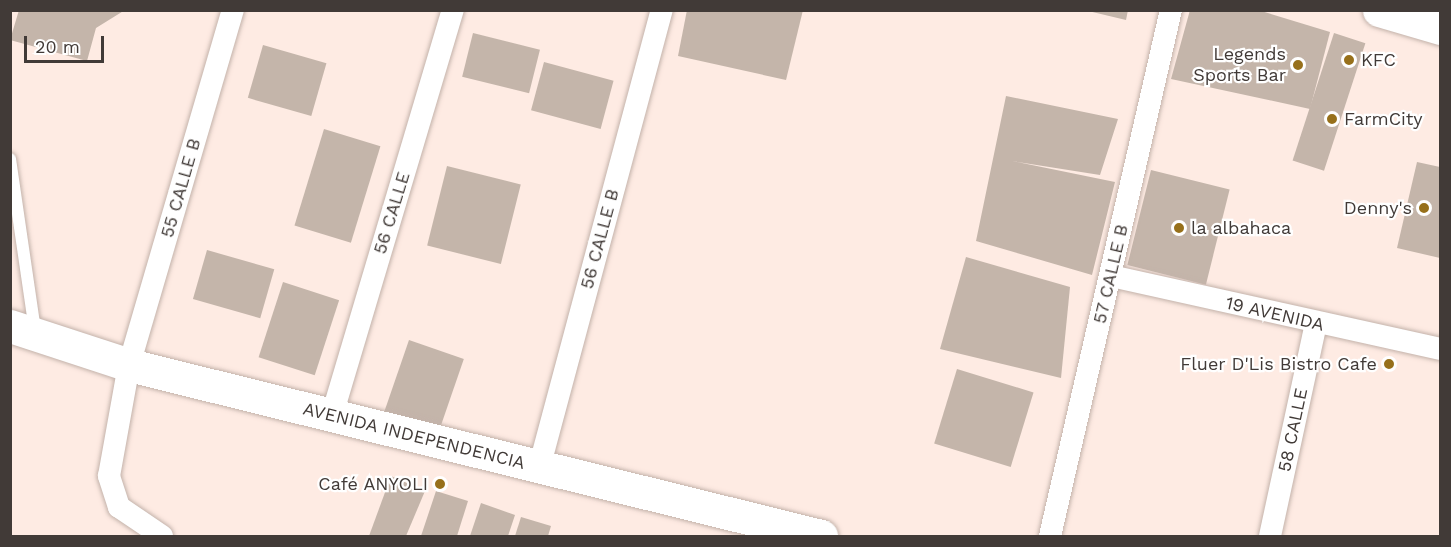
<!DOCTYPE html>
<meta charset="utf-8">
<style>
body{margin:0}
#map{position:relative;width:1451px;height:547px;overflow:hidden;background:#feebe3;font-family:"Work Sans",sans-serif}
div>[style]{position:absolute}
.building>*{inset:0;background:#c4b5aa;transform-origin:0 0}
.roads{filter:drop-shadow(0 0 2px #c3b2aa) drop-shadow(0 0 2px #c3b2aa)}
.lane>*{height:12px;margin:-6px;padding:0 6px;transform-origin:6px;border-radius:6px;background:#fff}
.street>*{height:22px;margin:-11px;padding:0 11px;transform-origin:11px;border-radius:11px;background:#fff}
.secondary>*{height:33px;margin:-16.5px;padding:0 16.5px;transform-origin:16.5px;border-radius:16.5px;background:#fff}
.primary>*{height:33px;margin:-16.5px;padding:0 16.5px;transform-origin:16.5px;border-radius:16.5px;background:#fff}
.dots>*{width:16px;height:16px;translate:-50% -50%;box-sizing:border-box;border:3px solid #fff;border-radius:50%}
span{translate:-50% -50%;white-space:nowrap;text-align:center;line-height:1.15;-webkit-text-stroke:4.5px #fff;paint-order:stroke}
.poi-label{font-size:18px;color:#413a37}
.right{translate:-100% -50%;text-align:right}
.left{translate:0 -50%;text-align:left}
.street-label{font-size:18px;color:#413a37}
.frame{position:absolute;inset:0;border:12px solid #413a37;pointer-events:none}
.scale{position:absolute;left:24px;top:36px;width:80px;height:27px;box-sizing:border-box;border:3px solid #413a37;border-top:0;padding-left:8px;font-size:18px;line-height:21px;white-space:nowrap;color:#413a37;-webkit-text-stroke:4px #fff;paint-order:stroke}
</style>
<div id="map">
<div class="building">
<div style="clip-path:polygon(19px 10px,125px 10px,96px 28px,87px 61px,10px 40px)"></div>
<div style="clip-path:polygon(687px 10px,803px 10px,786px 80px,678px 56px)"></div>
<div style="clip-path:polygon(1084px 10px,1128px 10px,1126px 20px)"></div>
<div style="clip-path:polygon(1190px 10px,1258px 10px,1330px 32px,1310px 109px,1171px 79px)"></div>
<div style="left:473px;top:33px;width:69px;height:45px;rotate:14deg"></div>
<div style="left:1334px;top:33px;width:33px;height:134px;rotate:18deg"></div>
<div style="left:263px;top:45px;width:66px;height:55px;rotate:16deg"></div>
<div style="left:544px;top:62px;width:72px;height:50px;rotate:15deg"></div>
<div style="clip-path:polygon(1006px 96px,1118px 119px,1100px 175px,1012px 161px,1115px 182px,1092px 275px,976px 241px)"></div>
<div style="left:324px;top:129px;width:59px;height:101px;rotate:17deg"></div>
<div style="clip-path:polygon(1417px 162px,1440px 167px,1440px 258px,1397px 248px)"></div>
<div style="left:447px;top:166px;width:76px;height:82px;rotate:14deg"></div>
<div style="left:1151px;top:170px;width:81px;height:98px;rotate:14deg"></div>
<div style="left:207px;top:250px;width:70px;height:51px;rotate:16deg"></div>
<div style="clip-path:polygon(966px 257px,1070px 287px,1061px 378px,940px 349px)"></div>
<div style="left:283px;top:282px;width:59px;height:79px;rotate:18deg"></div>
<div style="left:409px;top:340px;width:58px;height:77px;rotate:19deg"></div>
<div style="left:957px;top:369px;width:80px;height:78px;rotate:17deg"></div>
<div style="clip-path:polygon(391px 476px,425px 491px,406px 536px,369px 536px)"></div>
<div style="clip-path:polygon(436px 491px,468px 501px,457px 536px,421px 536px)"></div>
<div style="clip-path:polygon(481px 503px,515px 515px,508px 536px,470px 536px)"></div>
<div style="clip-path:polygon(521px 517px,551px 526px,548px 536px,515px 536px)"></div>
</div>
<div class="roads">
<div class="lane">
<div style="left:10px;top:159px;width:174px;rotate:81.7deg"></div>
</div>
<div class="street">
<div style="left:1111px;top:276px;width:337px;rotate:12.5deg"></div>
<div style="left:332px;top:415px;width:423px;rotate:-73.4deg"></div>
<div style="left:539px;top:468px;width:474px;rotate:-75deg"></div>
<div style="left:162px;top:536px;width:52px;rotate:-146deg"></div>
<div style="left:119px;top:507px;width:33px;rotate:-108deg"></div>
<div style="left:109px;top:476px;width:113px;rotate:-79.8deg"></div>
<div style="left:129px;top:365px;width:370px;rotate:-73.7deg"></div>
<div style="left:1050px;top:536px;width:540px;rotate:-77.05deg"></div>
<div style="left:1270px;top:536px;width:218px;rotate:-77.8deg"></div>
</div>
<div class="secondary">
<div style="left:10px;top:326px;width:125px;rotate:18.1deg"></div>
<div style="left:129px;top:365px;width:713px;rotate:13.88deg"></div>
</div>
<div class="primary">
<div style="left:1379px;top:10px;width:64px;rotate:16.4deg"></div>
</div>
</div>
<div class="dots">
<div style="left:1349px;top:60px;background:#97701b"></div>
<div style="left:1298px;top:65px;background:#97701b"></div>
<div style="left:1332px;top:119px;background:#97701b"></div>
<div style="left:1424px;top:208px;background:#97701b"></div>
<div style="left:1179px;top:228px;background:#97701b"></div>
<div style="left:1389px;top:364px;background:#97701b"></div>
<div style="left:440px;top:484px;background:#97701b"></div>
</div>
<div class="poi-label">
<span class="right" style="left:1286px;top:65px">Legends<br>Sports Bar</span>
<span class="left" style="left:1361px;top:60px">KFC</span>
<span class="left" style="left:1344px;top:119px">FarmCity</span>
<span class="right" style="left:1412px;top:208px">Denny's</span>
<span class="left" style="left:1191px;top:228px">la albahaca</span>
<span class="right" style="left:1377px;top:364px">Fluer D'Lis Bistro Cafe</span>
<span class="right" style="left:428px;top:484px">Café ANYOLI</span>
</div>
<div class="street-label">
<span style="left:181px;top:188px;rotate:-74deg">55 CALLE B</span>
<span style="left:392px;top:213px;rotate:-73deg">56 CALLE</span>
<span style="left:600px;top:239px;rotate:-75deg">56 CALLE B</span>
<span style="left:1111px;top:274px;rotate:-77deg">57 CALLE B</span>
<span style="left:1275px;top:314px;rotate:13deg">19 AVENIDA</span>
<span style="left:1293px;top:430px;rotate:-78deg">58 CALLE</span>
<span style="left:414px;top:436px;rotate:14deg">AVENIDA INDEPENDENCIA</span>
</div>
<div class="frame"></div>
<div class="scale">20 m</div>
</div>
